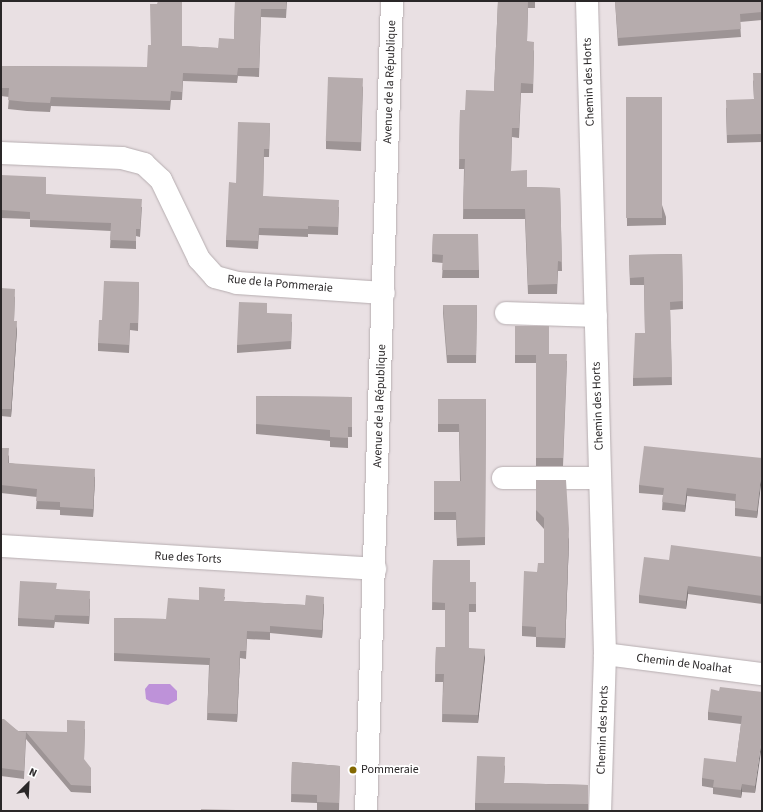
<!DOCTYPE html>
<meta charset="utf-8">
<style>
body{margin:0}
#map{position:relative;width:763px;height:812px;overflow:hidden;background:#e9e0e3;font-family:"Source Sans 3",sans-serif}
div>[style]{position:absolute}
.water>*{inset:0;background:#be92d9}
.roads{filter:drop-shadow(0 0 1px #b6adb0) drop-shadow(0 0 1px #b6adb0)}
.street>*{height:22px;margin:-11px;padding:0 11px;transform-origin:11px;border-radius:11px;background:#fff}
.secondary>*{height:22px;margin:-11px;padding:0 11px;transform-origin:11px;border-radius:11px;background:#fff}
.wall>*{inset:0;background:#9d9495}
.shaded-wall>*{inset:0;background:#7f7879}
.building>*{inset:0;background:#b6acad;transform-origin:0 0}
.dots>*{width:11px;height:11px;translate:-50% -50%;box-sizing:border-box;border:2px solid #fff;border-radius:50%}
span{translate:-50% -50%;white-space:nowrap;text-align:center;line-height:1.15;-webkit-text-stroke:3.5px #fff;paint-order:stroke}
.street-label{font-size:12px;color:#2a2728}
.poi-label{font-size:12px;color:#2a2728}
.left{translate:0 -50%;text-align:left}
.frame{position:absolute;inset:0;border:2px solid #2a2728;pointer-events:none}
.north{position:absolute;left:8px;top:764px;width:40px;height:40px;-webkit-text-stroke:3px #fff;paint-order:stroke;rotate:24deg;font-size:11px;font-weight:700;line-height:16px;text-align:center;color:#2a2728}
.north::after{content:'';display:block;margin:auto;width:14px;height:18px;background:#2a2728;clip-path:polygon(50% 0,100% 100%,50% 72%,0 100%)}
</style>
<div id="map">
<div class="water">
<div style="clip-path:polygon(149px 684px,170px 684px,177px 691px,177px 700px,168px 705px,151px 702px,146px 699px,145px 689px)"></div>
</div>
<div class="roads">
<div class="street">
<div style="left:587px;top:1px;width:653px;rotate:88.42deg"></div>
<div style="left:605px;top:654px;width:157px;rotate:91.8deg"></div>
<div style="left:1px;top:153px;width:121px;rotate:2.4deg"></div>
<div style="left:122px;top:158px;width:23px;rotate:15deg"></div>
<div style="left:144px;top:164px;width:23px;rotate:43deg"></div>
<div style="left:161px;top:180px;width:88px;rotate:64.3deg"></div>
<div style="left:199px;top:259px;width:24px;rotate:48deg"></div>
<div style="left:215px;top:277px;width:23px;rotate:15deg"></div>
<div style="left:237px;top:283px;width:147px;rotate:3.9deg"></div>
<div style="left:506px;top:313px;width:90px;rotate:1.9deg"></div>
<div style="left:503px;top:478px;width:97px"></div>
<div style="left:1px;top:546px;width:375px;rotate:3.5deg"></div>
<div style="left:605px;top:654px;width:158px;rotate:7.3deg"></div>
</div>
<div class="secondary">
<div style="left:366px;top:811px;width:810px;rotate:-88.16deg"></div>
</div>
</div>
<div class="wall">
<div style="clip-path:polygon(235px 1px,287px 1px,286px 18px,261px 17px,259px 77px,238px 76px,237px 83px,183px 81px,182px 100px,171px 100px,170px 110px,51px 106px,50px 112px,27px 111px,8px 109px,9px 97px,1px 96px,1px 66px,147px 67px,182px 46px,218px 48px,234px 39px)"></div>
<div style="clip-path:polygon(498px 1px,535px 1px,535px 8px,528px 8px,527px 41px,534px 51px,533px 93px,521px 93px,519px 138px,512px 137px,511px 171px,527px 187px,560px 188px,562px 271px,558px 271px,557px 294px,528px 294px,525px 219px,463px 219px,464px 169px,459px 169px,460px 110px,465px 110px,494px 91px)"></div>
<div style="clip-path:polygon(615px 1px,762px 1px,762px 20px,740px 22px,741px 37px,618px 46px)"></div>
<div style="clip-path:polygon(762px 73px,762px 142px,727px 143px,726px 108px,754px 99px,753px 81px)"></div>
<div style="clip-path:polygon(363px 86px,361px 151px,326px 149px,326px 141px)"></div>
<div style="clip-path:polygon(626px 97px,666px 217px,666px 225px,627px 226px)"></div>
<div style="clip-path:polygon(270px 123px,269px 157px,264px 157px,263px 196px,339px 207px,338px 235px,308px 234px,308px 237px,259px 235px,258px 249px,226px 247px,226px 240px,236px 183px)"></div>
<div style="clip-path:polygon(1px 175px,46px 194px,142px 207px,140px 237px,136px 236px,136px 249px,110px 248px,111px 231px,30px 227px,30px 219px,1px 218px)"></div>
<div style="clip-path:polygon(433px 234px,479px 270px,479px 278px,442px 278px,443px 263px,432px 262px)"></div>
<div style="clip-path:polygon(682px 254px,683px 309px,670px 310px,672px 385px,633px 386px,633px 378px,645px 333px,644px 285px,630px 285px,629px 255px)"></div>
<div style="clip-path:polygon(139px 282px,138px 331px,130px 330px,129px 353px,98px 351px,98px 343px,102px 320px)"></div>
<div style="clip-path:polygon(1px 288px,15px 297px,14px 321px,17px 329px,11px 417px,1px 416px)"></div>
<div style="clip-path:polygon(443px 305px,477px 305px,476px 363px,447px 363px,443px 313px)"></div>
<div style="clip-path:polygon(267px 313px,292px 322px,291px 349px,237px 353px,237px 345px)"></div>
<div style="clip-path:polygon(515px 326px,549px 354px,567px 361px,563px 466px,536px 466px,536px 363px,515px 363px)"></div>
<div style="clip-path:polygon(256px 396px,352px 397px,352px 437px,348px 437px,348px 448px,330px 447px,330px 441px,256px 434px)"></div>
<div style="clip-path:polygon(438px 399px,486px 399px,485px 545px,457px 546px,456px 520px,434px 520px,434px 481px,460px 481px,459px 432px,438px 432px)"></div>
<div style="clip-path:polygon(1px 448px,9px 456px,9px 463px,95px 477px,93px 517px,60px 515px,60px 510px,36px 509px,37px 497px,1px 493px)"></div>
<div style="clip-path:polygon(762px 458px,757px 518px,735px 516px,735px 501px,687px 496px,685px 512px,662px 510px,663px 495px,639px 493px,639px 485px)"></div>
<div style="clip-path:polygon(536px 480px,569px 539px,565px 648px,536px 647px,536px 637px,522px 636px,522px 626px,537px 572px,544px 563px,544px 529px,536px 520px)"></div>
<div style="clip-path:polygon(762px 557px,762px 604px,688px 594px,686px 609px,639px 603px,639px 595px,669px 560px)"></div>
<div style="clip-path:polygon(433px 560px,470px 582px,476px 582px,476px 612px,469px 612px,469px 648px,485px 657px,478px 723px,442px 722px,443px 682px,435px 682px,436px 647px,445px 647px,445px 610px,432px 610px)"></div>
<div style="clip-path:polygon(57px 589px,90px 599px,89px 624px,55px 622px,54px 628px,18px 626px,18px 618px)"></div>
<div style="clip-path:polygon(225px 597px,224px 601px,305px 605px,324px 604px,322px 638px,270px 633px,270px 640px,247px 639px,246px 659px,240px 658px,237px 722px,207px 720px,209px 665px,114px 661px,114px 618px,166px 619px,199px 600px)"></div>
<div style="clip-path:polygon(719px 691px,762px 692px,755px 793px,742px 792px,741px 798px,713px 794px,713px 788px,702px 786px,702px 778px,736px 762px,741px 724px,708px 720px,708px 712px)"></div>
<div style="clip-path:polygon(1px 719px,18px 731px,67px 732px,85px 729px,84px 760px,91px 776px,91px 793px,71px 792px,26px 739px,24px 779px,1px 776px)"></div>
<div style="clip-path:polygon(292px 762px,340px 766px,339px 811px,317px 810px,317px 803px,291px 802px)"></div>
<div style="clip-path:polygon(505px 765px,504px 783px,588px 785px,588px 811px,475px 811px,475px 803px)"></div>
</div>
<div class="shaded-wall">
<div style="clip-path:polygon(17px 321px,17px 329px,11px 417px,11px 409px)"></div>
<div style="clip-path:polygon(762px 468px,762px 476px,757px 518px,757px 511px)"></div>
<div style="clip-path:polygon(95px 469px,95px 477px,93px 517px,93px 509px)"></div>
<div style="clip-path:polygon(687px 488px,687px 496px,685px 512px,685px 505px)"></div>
<div style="clip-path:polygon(569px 529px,569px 539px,565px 648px,565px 638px)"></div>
<div style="clip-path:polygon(688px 586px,688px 594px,686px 609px,686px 601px)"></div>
<div style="clip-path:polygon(90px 591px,90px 599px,89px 624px,89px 616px)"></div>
<div style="clip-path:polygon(324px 597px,324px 604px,322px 638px,322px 630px)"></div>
<div style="clip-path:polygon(485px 649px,485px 657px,478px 723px,478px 715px)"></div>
<div style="clip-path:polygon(240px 651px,240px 658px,237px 722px,237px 714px)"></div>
<div style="clip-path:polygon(762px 738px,762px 745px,755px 793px,755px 786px)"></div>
<div style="clip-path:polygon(742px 784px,742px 792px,741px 798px,741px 790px)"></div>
</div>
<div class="building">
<div style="clip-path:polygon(158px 1px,182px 1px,182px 46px,218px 48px,219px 38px,234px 39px,235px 1px,286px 1px,286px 9px,261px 9px,259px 68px,238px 68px,237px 75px,183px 73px,182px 92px,171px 91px,170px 101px,51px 97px,50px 103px,27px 102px,8px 100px,9px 88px,1px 88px,1px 66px,147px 67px,148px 45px,151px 45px,150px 4px,157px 4px)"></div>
<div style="clip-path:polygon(498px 1px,528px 1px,527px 41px,534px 42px,533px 84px,521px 83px,519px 128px,512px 128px,511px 171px,527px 170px,527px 187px,560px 188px,562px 262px,558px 261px,557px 284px,528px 285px,525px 209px,463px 209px,465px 159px,459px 159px,460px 110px,465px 110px,466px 90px,494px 91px)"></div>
<div style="clip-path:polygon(615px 1px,762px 1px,762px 12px,740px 14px,741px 29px,618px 38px)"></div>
<div style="clip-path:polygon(753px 73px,762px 73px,762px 134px,727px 135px,726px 100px,754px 99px)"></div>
<div style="left:328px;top:77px;width:35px;height:64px;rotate:2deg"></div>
<div style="left:626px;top:97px;width:36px;height:121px"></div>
<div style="clip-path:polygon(238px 122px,270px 123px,269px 149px,264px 149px,263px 196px,339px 200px,338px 227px,308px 226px,308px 229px,259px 228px,258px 241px,226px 240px,229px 182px,236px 183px)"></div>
<div style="clip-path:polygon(1px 175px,46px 177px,46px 194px,142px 199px,140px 229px,136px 229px,136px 241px,110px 240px,111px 223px,30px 220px,30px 212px,1px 210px)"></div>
<div style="clip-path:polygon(433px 234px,478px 234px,479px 270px,442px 270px,443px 255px,432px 254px)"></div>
<div style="clip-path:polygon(682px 254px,683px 301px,670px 302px,672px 377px,633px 378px,635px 333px,645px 333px,644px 277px,630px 278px,629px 255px)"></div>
<div style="clip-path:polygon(104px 281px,139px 282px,138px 323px,130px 323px,129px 345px,98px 343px,99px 320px,102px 320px)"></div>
<div style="clip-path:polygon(1px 288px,15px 289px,14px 321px,17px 321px,11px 409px,1px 409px)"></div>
<div style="clip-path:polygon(239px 302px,267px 303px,267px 313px,292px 314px,291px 341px,237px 345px)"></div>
<div style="clip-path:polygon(443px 305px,477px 305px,476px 355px,447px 355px)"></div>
<div style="clip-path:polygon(515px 326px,549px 326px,549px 354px,567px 354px,563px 458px,536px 458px,536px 355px,515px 355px)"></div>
<div style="clip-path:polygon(256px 396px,352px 397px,352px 427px,348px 427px,348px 438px,330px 437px,330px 430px,256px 424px)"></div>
<div style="clip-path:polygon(438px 399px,486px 399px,485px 537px,457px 538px,456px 512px,434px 512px,434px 481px,461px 481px,459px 424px,438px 424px)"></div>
<div style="clip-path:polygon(644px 446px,762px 458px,762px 468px,757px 511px,735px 508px,736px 494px,687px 488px,685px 505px,662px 502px,664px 488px,639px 485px)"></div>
<div style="clip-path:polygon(1px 448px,9px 448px,8px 463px,95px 469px,93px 509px,60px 507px,60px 502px,36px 501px,37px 489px,1px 485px)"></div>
<div style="clip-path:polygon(536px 480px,566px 480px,569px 529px,565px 638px,536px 637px,536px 627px,522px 626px,524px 571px,537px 572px,538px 563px,544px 563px,544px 518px,536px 510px)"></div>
<div style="clip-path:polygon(671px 545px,762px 557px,762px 596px,688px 586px,686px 601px,639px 595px,644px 557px,669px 560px)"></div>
<div style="clip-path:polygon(433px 560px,470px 560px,470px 582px,476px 582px,476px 604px,469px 604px,469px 648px,485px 649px,478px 715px,442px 714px,444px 674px,435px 674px,436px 647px,445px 647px,445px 603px,432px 602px)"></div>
<div style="clip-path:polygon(20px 581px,57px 583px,56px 589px,90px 591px,89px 616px,55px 615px,54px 620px,18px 618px)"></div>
<div style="clip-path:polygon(199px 587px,225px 589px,224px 601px,305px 605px,306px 595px,324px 597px,322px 630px,270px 626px,270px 632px,247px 631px,246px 651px,240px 651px,237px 714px,207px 713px,210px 658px,114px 653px,114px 618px,166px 619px,168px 598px,199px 600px)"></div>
<div style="clip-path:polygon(720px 687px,762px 692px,762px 738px,755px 786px,742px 784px,741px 790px,713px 787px,714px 780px,702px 778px,704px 758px,736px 762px,742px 716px,708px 712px,711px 689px,719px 691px)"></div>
<div style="clip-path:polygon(1px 719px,4px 719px,18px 731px,26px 732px,24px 771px,1px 768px)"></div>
<div style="clip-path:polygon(67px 720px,85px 721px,84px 759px,91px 768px,91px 786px,71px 785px,26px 732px,67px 732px)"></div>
<div style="clip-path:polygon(477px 756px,505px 757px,504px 783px,588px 785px,588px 804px,475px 803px)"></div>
<div style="clip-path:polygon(292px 762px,340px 766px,339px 803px,317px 802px,317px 795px,291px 794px)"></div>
<div style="clip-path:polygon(201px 809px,236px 810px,236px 811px,201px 811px)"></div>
</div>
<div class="dots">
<div style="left:353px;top:770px;background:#836801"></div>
</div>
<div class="street-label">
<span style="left:390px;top:82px;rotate:-88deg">Avenue de la République</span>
<span style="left:589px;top:82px;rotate:-92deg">Chemin des Horts</span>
<span style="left:280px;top:284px;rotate:5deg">Rue de la Pommeraie</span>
<span style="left:380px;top:406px;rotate:-88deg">Avenue de la République</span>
<span style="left:598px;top:406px;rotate:-92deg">Chemin des Horts</span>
<span style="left:188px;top:558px;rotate:3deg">Rue des Torts</span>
<span style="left:684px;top:664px;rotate:7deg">Chemin de Noalhat</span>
<span style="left:603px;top:730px;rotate:-88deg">Chemin des Horts</span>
</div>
<div class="poi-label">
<span class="left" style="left:361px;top:770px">Pommeraie</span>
</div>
<div class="frame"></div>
<div class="north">N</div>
</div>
